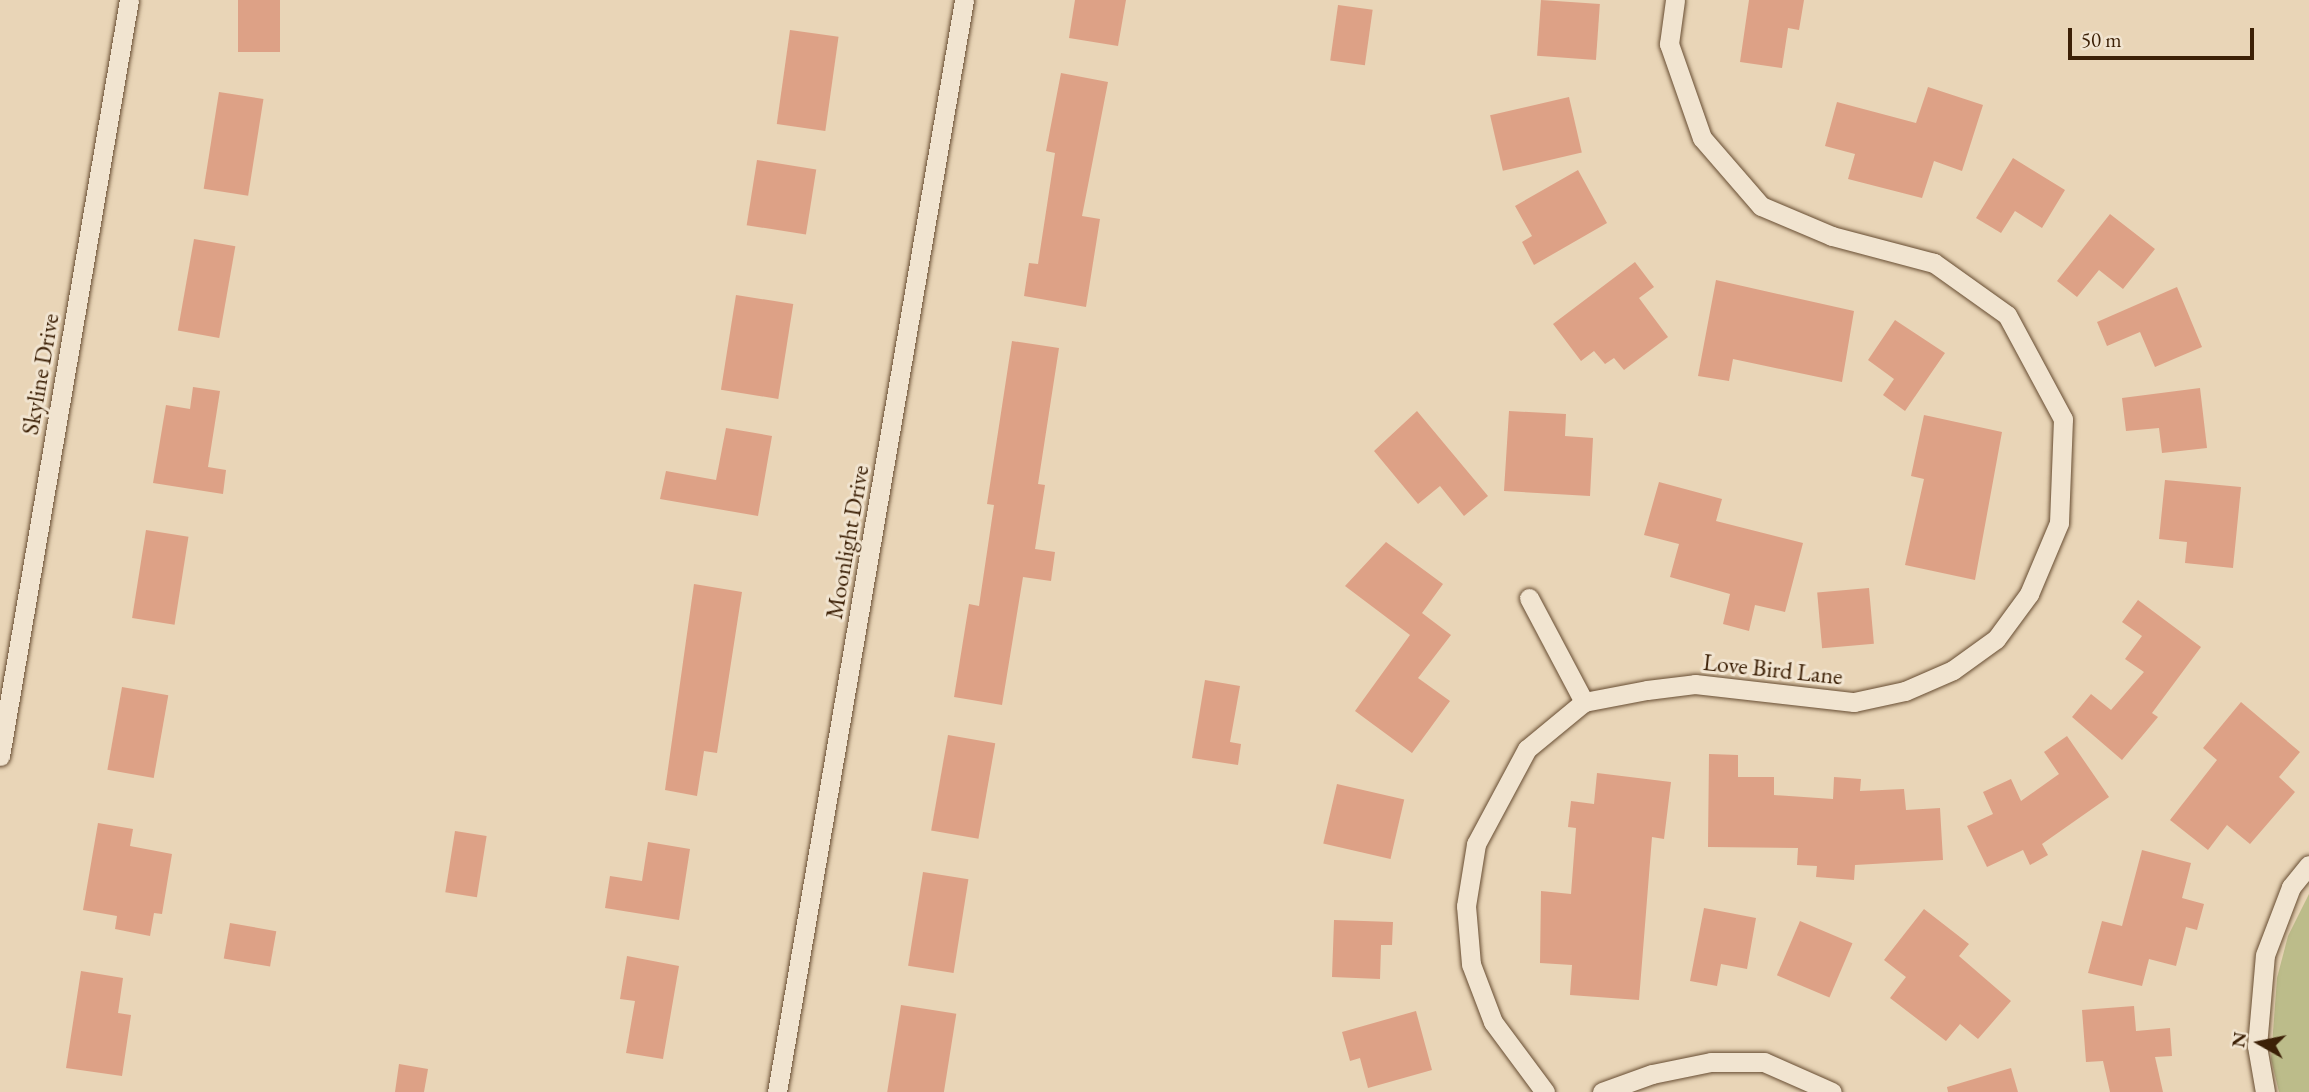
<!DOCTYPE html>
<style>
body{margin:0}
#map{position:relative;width:2309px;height:1092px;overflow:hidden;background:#e9d5b7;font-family:"EB Garamond",serif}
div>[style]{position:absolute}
.green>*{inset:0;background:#bcbc8a}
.building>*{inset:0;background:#dda186;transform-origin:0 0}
.roads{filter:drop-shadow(0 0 2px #674d32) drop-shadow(0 0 2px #674d32)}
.street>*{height:19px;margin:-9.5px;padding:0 9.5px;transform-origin:9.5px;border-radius:9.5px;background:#f1e4d0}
span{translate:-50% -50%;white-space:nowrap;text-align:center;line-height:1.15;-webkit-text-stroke:6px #f1e4d0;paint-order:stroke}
.street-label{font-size:24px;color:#3c2006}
.north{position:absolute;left:2225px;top:1008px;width:70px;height:70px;-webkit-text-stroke:5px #f1e4d0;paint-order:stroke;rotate:279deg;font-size:19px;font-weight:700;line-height:28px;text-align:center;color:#3c2006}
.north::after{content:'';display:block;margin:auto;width:24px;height:32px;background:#3c2006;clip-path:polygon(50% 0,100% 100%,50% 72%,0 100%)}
.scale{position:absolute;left:2068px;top:28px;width:186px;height:32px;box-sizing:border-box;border:4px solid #3c2006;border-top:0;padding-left:9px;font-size:21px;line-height:24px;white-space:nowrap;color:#3c2006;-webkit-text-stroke:5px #f1e4d0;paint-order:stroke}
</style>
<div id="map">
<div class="green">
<div style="clip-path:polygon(2309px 894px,2309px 1092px,2279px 1092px,2271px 1059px,2277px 978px,2288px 936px)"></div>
</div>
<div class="building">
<div style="left:238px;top:0;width:42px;height:52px"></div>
<div style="clip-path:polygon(1075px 0,1126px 0,1118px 46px,1069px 38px)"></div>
<div style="left:1541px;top:0;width:59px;height:56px;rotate:4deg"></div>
<div style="clip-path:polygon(1749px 0,1804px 0,1799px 30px,1788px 28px,1782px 68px,1740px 62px)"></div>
<div style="left:1338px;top:5px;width:35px;height:56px;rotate:8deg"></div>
<div style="left:790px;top:30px;width:49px;height:95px;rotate:8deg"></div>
<div style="clip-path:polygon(1061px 73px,1108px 82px,1082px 216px,1100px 219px,1086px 307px,1024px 296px,1029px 263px,1038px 264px,1055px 153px,1046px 151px)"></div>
<div style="clip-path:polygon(1928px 87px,1983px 105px,1962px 171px,1934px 161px,1922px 198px,1848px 179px,1855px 154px,1825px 146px,1837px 102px,1916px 123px)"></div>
<div style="left:219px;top:92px;width:45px;height:98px;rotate:9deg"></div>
<div style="left:1569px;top:97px;width:57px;height:81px;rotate:77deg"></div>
<div style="clip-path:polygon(2013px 158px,2065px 190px,2042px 228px,2015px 211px,2001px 233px,1976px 218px)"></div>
<div style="left:757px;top:160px;width:60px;height:66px;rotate:9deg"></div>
<div style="clip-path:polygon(1578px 170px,1607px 223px,1534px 265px,1522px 242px,1532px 236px,1515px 206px)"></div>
<div style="clip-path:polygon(2110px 214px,2155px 249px,2123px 289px,2099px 270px,2077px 297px,2057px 281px)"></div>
<div style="left:194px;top:239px;width:42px;height:93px;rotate:10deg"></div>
<div style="clip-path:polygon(1635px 262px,1654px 287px,1639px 298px,1668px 337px,1624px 370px,1614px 358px,1605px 364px,1594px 351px,1581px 361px,1553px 324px)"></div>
<div style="clip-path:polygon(1716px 280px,1854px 311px,1842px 382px,1733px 359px,1729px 381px,1698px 376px)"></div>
<div style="clip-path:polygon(2177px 287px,2202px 347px,2155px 367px,2140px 332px,2107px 346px,2097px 322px)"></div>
<div style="left:736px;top:295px;width:58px;height:96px;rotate:9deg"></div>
<div style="clip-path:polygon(1895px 320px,1945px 353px,1905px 411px,1883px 395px,1894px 379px,1868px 360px)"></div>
<div style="clip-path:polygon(1012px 341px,1059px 348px,1038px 484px,1045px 485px,1035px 549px,1055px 552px,1051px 581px,1023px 577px,1002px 705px,954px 697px,969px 604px,979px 606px,994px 505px,987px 504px)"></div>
<div style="clip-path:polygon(193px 387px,220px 391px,208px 467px,226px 470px,223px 494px,153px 483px,166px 405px,190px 409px)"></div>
<div style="clip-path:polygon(2200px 388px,2207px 448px,2162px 453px,2159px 428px,2126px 431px,2122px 398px)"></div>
<div style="clip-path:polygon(1417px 411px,1488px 496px,1464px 516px,1440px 486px,1418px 504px,1374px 451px)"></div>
<div style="clip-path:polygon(1509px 411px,1566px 414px,1565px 436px,1593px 438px,1590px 496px,1504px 491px)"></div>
<div style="clip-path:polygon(1924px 415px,2002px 432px,1975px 580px,1905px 565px,1924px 479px,1911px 476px)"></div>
<div style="clip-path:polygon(726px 428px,772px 436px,758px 516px,660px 499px,666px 471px,716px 480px)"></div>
<div style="clip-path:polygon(2165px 480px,2241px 487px,2233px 568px,2185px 563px,2187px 542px,2159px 539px)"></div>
<div style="clip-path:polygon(1659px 482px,1722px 499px,1716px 521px,1803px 543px,1785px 612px,1755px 605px,1749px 631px,1723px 624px,1730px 594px,1670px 577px,1679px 544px,1644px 535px)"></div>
<div style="left:146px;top:530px;width:43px;height:89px;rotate:9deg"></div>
<div style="clip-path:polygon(1386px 542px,1443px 584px,1422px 613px,1451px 635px,1418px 678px,1450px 701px,1412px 753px,1355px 711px,1410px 635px,1345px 586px)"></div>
<div style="clip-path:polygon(694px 584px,742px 592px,717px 753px,704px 751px,697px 796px,665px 790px)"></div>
<div style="left:1869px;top:588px;width:56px;height:52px;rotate:85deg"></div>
<div style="clip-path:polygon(2138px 600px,2201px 647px,2152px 713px,2158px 717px,2122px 760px,2072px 717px,2091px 694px,2111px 710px,2144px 672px,2125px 659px,2142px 636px,2122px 622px)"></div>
<div style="clip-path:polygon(1205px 680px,1240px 686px,1230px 742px,1241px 744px,1238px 765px,1192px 758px)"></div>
<div style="left:122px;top:687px;width:47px;height:84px;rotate:10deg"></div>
<div style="clip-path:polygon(2241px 702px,2300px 752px,2279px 777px,2295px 792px,2250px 844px,2227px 825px,2208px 850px,2170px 820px,2217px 760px,2203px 748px)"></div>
<div style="left:948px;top:735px;width:48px;height:97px;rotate:10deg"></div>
<div style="clip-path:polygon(2067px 736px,2109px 797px,2042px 844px,2048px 855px,2030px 865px,2023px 850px,1987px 867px,1967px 826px,1993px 814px,1983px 792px,2011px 779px,2021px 801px,2059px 774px,2044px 752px)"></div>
<div style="clip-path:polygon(1709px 754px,1738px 755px,1738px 777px,1774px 777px,1774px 795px,1833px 799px,1834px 777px,1861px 779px,1860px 791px,1904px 789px,1906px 810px,1940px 808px,1943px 860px,1855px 865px,1854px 880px,1816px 877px,1817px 866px,1797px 865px,1798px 848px,1708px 847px)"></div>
<div style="clip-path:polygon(1597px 773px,1671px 782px,1664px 839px,1652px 837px,1639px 1000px,1570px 995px,1572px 965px,1540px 963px,1541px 891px,1571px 894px,1576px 828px,1568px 827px,1571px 801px,1594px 804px)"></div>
<div style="left:1337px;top:784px;width:69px;height:61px;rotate:13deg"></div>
<div style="clip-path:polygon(98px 823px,133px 829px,130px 846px,172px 854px,162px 914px,154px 913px,150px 936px,115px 929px,117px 916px,83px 910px)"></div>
<div style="left:455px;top:831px;width:32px;height:62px;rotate:9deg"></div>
<div style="clip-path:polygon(648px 842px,690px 849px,679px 920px,605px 908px,610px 876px,642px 881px)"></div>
<div style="clip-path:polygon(2142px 850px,2191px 863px,2182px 898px,2204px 904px,2197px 930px,2186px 927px,2176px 966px,2149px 959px,2142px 986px,2088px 973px,2102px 921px,2122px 926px)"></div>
<div style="left:923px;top:872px;width:46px;height:95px;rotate:9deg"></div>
<div style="clip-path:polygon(1704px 908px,1756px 918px,1747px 969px,1721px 964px,1717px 986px,1690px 981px)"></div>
<div style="clip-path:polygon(1924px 909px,1969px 944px,1959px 956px,2011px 1001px,1978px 1039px,1960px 1024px,1946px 1041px,1890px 998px,1906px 977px,1884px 960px)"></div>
<div style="clip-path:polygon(1334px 920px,1393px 922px,1392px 945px,1381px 945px,1380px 979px,1332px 977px)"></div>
<div style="left:1800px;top:921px;width:57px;height:59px;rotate:23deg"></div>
<div style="left:230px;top:923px;width:47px;height:36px;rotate:10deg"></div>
<div style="clip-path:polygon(627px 956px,679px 966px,663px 1059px,626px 1053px,635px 1001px,620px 999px)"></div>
<div style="clip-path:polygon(81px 971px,123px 978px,118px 1013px,131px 1015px,122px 1076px,66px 1068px)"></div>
<div style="left:901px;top:1005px;width:56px;height:88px;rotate:9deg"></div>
<div style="clip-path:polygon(2134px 1006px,2136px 1031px,2170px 1028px,2172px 1056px,2155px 1057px,2163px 1092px,2110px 1092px,2103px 1061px,2086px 1062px,2082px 1010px)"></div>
<div style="clip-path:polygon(1416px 1011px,1432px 1070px,1368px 1088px,1360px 1058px,1350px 1061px,1342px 1032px)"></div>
<div style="clip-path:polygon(399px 1064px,428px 1069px,424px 1092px,395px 1092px)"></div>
<div style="clip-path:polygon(2011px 1068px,2018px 1092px,1948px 1092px,1947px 1087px)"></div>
</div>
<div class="roads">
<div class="street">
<div style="left:1529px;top:598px;width:118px;rotate:62.1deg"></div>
<div style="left:0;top:756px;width:767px;rotate:-80.32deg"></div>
<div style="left:777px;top:1092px;width:1108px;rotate:-80.28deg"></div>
<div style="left:1545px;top:1092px;width:87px;rotate:-126.6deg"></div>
<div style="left:1493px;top:1022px;width:62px;rotate:-110.8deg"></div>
<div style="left:1471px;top:964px;width:58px;rotate:-94.9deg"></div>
<div style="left:1466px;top:906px;width:63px;rotate:-80.8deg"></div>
<div style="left:1476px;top:844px;width:108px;rotate:-61.8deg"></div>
<div style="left:1527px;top:749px;width:74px;rotate:-39.5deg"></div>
<div style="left:1584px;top:702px;width:64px;rotate:-10.8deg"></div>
<div style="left:1647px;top:690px;width:48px;rotate:-7.1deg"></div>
<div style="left:1695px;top:684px;width:160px;rotate:6.5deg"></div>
<div style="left:1854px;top:702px;width:52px;rotate:-12.2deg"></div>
<div style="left:1905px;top:691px;width:52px;rotate:-23.6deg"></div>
<div style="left:1953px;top:670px;width:53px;rotate:-35.8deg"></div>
<div style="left:1996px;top:639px;width:56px;rotate:-53.7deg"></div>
<div style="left:2029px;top:594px;width:77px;rotate:-67.1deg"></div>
<div style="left:2059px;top:523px;width:104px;rotate:-87.8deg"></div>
<div style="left:2063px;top:419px;width:118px;rotate:-118.3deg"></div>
<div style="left:2007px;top:315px;width:90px;rotate:-144.5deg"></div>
<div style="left:1934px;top:263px;width:106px;rotate:-165.2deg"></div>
<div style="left:1832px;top:236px;width:77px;rotate:-157.1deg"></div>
<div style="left:1761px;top:206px;width:90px;rotate:-130.9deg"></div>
<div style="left:1702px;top:138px;width:100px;rotate:-109.3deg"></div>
<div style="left:1669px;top:44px;width:44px;rotate:-82.2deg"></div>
<div style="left:1602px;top:1092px;width:53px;rotate:-19.8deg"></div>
<div style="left:1652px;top:1074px;width:60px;rotate:-11.5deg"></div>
<div style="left:1711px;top:1062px;width:53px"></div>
<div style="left:1764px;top:1062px;width:74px;rotate:23.8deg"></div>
<div style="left:2265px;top:1092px;width:47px;rotate:-99.9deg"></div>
<div style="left:2257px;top:1046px;width:91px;rotate:-85deg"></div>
<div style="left:2265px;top:955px;width:73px;rotate:-69.1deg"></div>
<div style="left:2291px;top:887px;width:28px;rotate:-51deg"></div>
</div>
</div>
<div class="street-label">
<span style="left:40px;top:374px;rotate:-80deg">Skyline Drive</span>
<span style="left:847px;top:542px;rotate:-80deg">Moonlight Drive</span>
<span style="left:1773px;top:669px;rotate:6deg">Love Bird Lane</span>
</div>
<div class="north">N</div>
<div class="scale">50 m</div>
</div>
